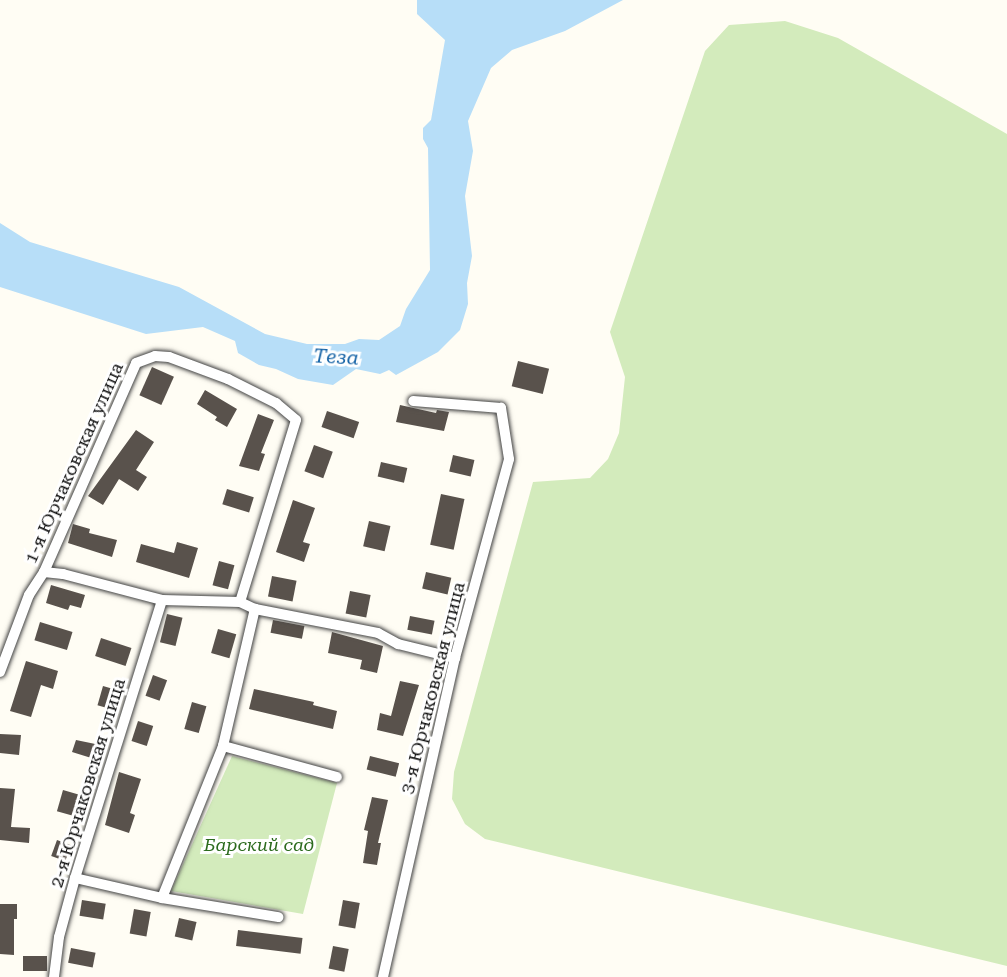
<!DOCTYPE html>
<meta charset="utf-8">
<style>
body{margin:0}
#map{position:relative;width:1007px;height:977px;overflow:hidden;background:#fffdf4;font-family:"Roboto Serif",serif}
div>[style]{position:absolute}
.green>*{inset:0;background:#d3ebbc}
.water>*{inset:0;background:#b7def8}
.building>*{inset:0;background:#59524c;transform-origin:0 0}
.roads{filter:drop-shadow(0 0 2px #434343) drop-shadow(0 0 2px #434343)}
.minor>*{height:10px;margin:-5px;padding:0 5px;transform-origin:5px;border-radius:5px;background:#fff}
span{translate:-50% -50%;white-space:nowrap;text-align:center;line-height:1.15;-webkit-text-stroke:6px #fff;paint-order:stroke}
.street-label{font-size:18px;color:#101010}
.park-label{font-size:18px;color:#2c6b1e;font-style:italic}
.water-label{font-size:20px;color:#1563a6;font-style:italic}
</style>
<div id="map">
<div class="green">
<div style="clip-path:polygon(785px 21px,838px 38px,1007px 134px,1007px 966px,485px 839px,465px 824px,452px 799px,454px 772px,533px 482px,590px 478px,608px 459px,619px 433px,625px 377px,610px 332px,705px 51px,729px 25px)"></div>
<div style="clip-path:polygon(232px 756px,337px 783px,303px 914px,171px 891px)"></div>
</div>
<div class="water">
<div style="clip-path:polygon(417px 0,623px 0,565px 31px,512px 50px,491px 68px,468px 121px,473px 151px,465px 196px,472px 256px,467px 283px,468px 304px,460px 330px,438px 352px,396px 375px,389px 370px,380px 374px,356px 369px,333px 385px,298px 379px,276px 369px,259px 365px,238px 353px,235px 341px,203px 327px,146px 334px,0 287px,0 223px,30px 242px,179px 287px,265px 334px,307px 344px,345px 344px,359px 339px,379px 340px,400px 326px,406px 309px,430px 270px,428px 148px,423px 139px,423px 128px,431px 120px,445px 40px,417px 14px)"></div>
</div>
<div class="building">
<div style="left:518px;top:361px;width:32px;height:26px;rotate:14deg"></div>
<div style="left:152px;top:367px;width:24px;height:31px;rotate:24deg"></div>
<div style="clip-path:polygon(205px 390px,237px 409px,227px 427px,215px 420px,217px 417px,197px 404px)"></div>
<div style="clip-path:polygon(400px 405px,436px 413px,437px 410px,449px 412px,444px 431px,396px 422px)"></div>
<div style="left:327px;top:411px;width:34px;height:17px;rotate:19deg"></div>
<div style="clip-path:polygon(258px 414px,274px 420px,261px 453px,265px 454px,259px 471px,239px 466px)"></div>
<div style="clip-path:polygon(136px 430px,154px 442px,136px 470px,147px 477px,138px 491px,119px 479px,103px 505px,88px 496px)"></div>
<div style="left:314px;top:445px;width:20px;height:28px;rotate:20deg"></div>
<div style="left:453px;top:455px;width:22px;height:17px;rotate:13deg"></div>
<div style="left:381px;top:462px;width:27px;height:15px;rotate:13deg"></div>
<div style="left:227px;top:489px;width:28px;height:16px;rotate:17deg"></div>
<div style="left:441px;top:494px;width:24px;height:52px;rotate:12deg"></div>
<div style="clip-path:polygon(293px 500px,315px 508px,303px 542px,310px 544px,304px 562px,276px 552px)"></div>
<div style="left:369px;top:521px;width:22px;height:26px;rotate:13deg"></div>
<div style="clip-path:polygon(73px 524px,90px 529px,89px 533px,117px 540px,112px 557px,68px 543px)"></div>
<div style="clip-path:polygon(177px 542px,198px 548px,189px 578px,136px 562px,141px 544px,174px 553px)"></div>
<div style="left:219px;top:561px;width:16px;height:25px;rotate:15deg"></div>
<div style="left:426px;top:572px;width:26px;height:17px;rotate:13deg"></div>
<div style="left:272px;top:576px;width:25px;height:21px;rotate:11deg"></div>
<div style="clip-path:polygon(51px 585px,85px 595px,81px 608px,70px 605px,68px 610px,46px 603px)"></div>
<div style="left:350px;top:591px;width:21px;height:23px;rotate:11deg"></div>
<div style="left:167px;top:614px;width:16px;height:29px;rotate:14deg"></div>
<div style="left:410px;top:616px;width:25px;height:14px;rotate:11deg"></div>
<div style="left:273px;top:620px;width:32px;height:13px;rotate:11deg"></div>
<div style="left:40px;top:622px;width:34px;height:19px;rotate:17deg"></div>
<div style="left:218px;top:629px;width:19px;height:25px;rotate:16deg"></div>
<div style="clip-path:polygon(332px 632px,383px 646px,377px 673px,360px 669px,362px 660px,328px 653px)"></div>
<div style="left:101px;top:638px;width:32px;height:19px;rotate:18deg"></div>
<div style="clip-path:polygon(26px 661px,58px 671px,53px 689px,41px 685px,31px 717px,10px 711px)"></div>
<div style="left:153px;top:675px;width:15px;height:22px;rotate:20deg"></div>
<div style="clip-path:polygon(400px 681px,419px 685px,403px 736px,377px 730px,380px 713px,391px 716px)"></div>
<div style="left:103px;top:686px;width:18px;height:20px;rotate:16deg"></div>
<div style="clip-path:polygon(254px 689px,314px 702px,313px 705px,337px 711px,333px 729px,249px 709px)"></div>
<div style="left:192px;top:702px;width:15px;height:28px;rotate:16deg"></div>
<div style="left:138px;top:721px;width:16px;height:21px;rotate:18deg"></div>
<div style="clip-path:polygon(0 734px,21px 735px,19px 755px,0 753px)"></div>
<div style="clip-path:polygon(76px 740px,105px 746px,101px 761px,72px 752px)"></div>
<div style="left:370px;top:756px;width:30px;height:14px;rotate:14deg"></div>
<div style="clip-path:polygon(119px 772px,141px 779px,130px 813px,135px 815px,129px 833px,105px 825px)"></div>
<div style="clip-path:polygon(0 788px,15px 789px,11px 827px,30px 828px,29px 843px,0 840px)"></div>
<div style="left:63px;top:790px;width:25px;height:22px;rotate:16deg"></div>
<div style="clip-path:polygon(372px 797px,388px 800px,378px 843px,381px 843px,377px 865px,363px 863px,368px 831px,364px 830px)"></div>
<div style="left:57px;top:840px;width:15px;height:17px;rotate:20deg"></div>
<div style="left:82px;top:900px;width:24px;height:16px;rotate:9deg"></div>
<div style="left:343px;top:900px;width:17px;height:26px;rotate:10deg"></div>
<div style="clip-path:polygon(0 904px,17px 904px,17px 919px,14px 919px,14px 955px,0 954px)"></div>
<div style="left:134px;top:909px;width:17px;height:25px;rotate:10deg"></div>
<div style="left:179px;top:918px;width:18px;height:19px;rotate:13deg"></div>
<div style="left:238px;top:930px;width:65px;height:16px;rotate:7deg"></div>
<div style="left:333px;top:946px;width:16px;height:23px;rotate:11deg"></div>
<div style="left:71px;top:948px;width:25px;height:15px;rotate:11deg"></div>
<div style="left:23px;top:956px;width:24px;height:15px"></div>
</div>
<div class="roads">
<div class="minor">
<div style="left:44px;top:572px;width:19px;rotate:6deg"></div>
<div style="left:63px;top:574px;width:102px;rotate:14.7deg"></div>
<div style="left:162px;top:600px;width:78px;rotate:1.5deg"></div>
<div style="left:240px;top:602px;width:17px;rotate:25deg"></div>
<div style="left:255px;top:609px;width:125px;rotate:11deg"></div>
<div style="left:378px;top:633px;width:23px;rotate:29deg"></div>
<div style="left:398px;top:644px;width:59px;rotate:13.8deg"></div>
<div style="left:0;top:672px;width:82px;rotate:-69.4deg"></div>
<div style="left:29px;top:595px;width:27px;rotate:-57deg"></div>
<div style="left:44px;top:572px;width:228px;rotate:-66.2deg"></div>
<div style="left:136px;top:363px;width:20px;rotate:-20deg"></div>
<div style="left:155px;top:356px;width:14px;rotate:4deg"></div>
<div style="left:169px;top:357px;width:63px;rotate:20.4deg"></div>
<div style="left:228px;top:379px;width:54px;rotate:26.6deg"></div>
<div style="left:276px;top:403px;width:26px;rotate:40deg"></div>
<div style="left:296px;top:420px;width:190px;rotate:107.1deg"></div>
<div style="left:223px;top:746px;width:141px;rotate:-76.9deg"></div>
<div style="left:75px;top:878px;width:89px;rotate:12.9deg"></div>
<div style="left:162px;top:898px;width:118px;rotate:9.3deg"></div>
<div style="left:162px;top:898px;width:164px;rotate:-68.1deg"></div>
<div style="left:223px;top:746px;width:118px;rotate:15.2deg"></div>
<div style="left:54px;top:977px;width:40px;rotate:-82.9deg"></div>
<div style="left:59px;top:937px;width:61px;rotate:-74.8deg"></div>
<div style="left:75px;top:878px;width:291px;rotate:-72.6deg"></div>
<div style="left:383px;top:977px;width:327px;rotate:-77.3deg"></div>
<div style="left:455px;top:658px;width:206px;rotate:-74.8deg"></div>
<div style="left:509px;top:459px;width:52px;rotate:-98.9deg"></div>
<div style="left:501px;top:408px;width:88px;rotate:-175.5deg"></div>
</div>
</div>
<div class="street-label">
<span style="left:74px;top:463px;rotate:-66deg">1-я Юрчаковская улица</span>
<span style="left:433px;top:688px;rotate:-76deg">3-я Юрчаковская улица</span>
<span style="left:88px;top:783px;rotate:-73deg">2-я Юрчаковская улица</span>
</div>
<div class="park-label">
<span style="left:259px;top:845px">Барский сад</span>
</div>
<div class="water-label">
<span style="left:336px;top:357px;rotate:3deg">Теза</span>
</div>
</div>
